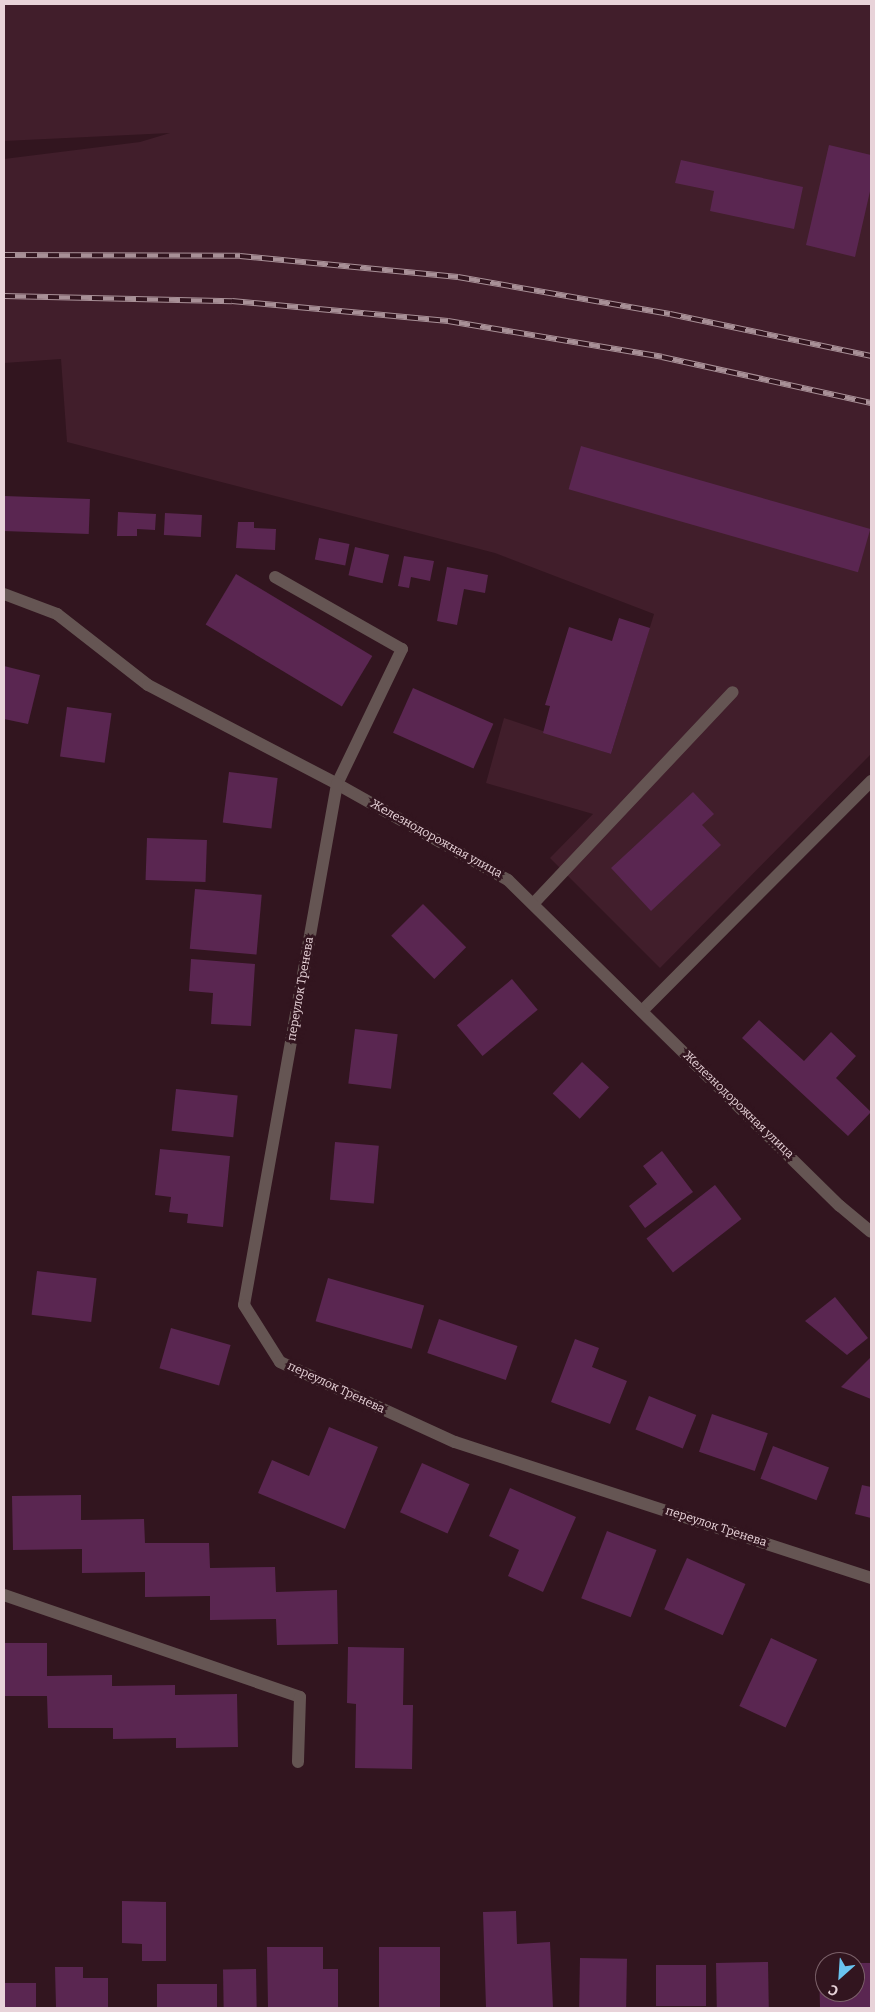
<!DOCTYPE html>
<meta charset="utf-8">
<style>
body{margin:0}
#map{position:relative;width:875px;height:2012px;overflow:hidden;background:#32151f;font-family:Bitter,serif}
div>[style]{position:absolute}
.built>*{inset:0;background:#411e2b}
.building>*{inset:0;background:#5a2651;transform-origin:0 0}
.lane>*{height:12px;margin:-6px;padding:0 6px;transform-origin:6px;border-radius:6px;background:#655553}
.street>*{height:12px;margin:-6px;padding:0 6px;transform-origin:6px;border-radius:6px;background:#655553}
.rail>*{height:5.5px;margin-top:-2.75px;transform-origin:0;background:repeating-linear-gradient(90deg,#32151f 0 11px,#a89097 0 22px);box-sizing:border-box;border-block:1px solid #a89097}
span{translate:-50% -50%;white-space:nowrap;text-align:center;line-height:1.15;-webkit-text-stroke:5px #32151f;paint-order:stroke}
.street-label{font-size:12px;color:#e8d3d9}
.frame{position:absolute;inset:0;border:5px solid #e8d3d9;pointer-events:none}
.north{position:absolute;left:815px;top:1952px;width:50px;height:50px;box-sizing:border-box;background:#32151f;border:1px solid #7b6169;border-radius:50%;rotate:206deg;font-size:14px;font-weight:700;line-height:20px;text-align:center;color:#e8d3d9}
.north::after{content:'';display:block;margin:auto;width:18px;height:22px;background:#69c4f0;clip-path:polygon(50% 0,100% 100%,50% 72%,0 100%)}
</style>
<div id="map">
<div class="built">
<div style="clip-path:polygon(4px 4px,871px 4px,871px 754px,660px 968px,550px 858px,593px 814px,486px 783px,504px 718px,611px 754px,654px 614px,495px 553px,67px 442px,61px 359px,4px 363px,4px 159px,140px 142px,170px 133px,4px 141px)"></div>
</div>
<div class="building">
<div style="clip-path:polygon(829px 145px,871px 155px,871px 187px,855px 257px,806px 245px)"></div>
<div style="clip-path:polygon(681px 160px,803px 187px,794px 229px,710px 211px,714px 191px,675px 183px)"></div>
<div style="left:581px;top:446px;width:301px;height:45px;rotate:16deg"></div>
<div style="left:4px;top:496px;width:86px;height:35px;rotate:2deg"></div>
<div style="clip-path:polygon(118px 512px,156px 514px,155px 530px,137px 529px,137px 536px,117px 536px)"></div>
<div style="left:165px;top:513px;width:37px;height:22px;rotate:3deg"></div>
<div style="clip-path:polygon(238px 522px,254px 522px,254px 528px,276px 529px,275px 550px,236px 548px)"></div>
<div style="left:319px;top:538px;width:31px;height:22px;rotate:11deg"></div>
<div style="left:355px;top:547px;width:35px;height:29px;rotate:13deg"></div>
<div style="clip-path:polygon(404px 556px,434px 561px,430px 581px,411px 577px,409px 588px,398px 586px)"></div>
<div style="clip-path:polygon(447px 567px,488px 575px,485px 593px,464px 589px,457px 625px,437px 621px)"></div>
<div style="left:236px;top:574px;width:159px;height:59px;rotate:31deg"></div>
<div style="clip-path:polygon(619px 618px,650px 628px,611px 754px,543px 733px,550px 706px,545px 705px,569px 627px,612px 641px)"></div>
<div style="clip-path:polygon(4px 666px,40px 675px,28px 724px,4px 719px)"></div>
<div style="left:413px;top:688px;width:88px;height:49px;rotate:24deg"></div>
<div style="left:67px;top:707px;width:45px;height:50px;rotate:8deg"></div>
<div style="left:229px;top:772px;width:49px;height:51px;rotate:7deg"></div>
<div style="clip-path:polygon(693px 792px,714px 814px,702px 825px,721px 845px,651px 911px,611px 868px)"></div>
<div style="left:147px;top:838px;width:60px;height:42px;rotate:2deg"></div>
<div style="left:195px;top:889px;width:67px;height:60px;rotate:5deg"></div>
<div style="left:423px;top:904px;width:61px;height:45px;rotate:45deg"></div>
<div style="clip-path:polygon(191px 959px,255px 964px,251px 1026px,211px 1024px,213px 993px,189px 991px)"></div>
<div style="left:512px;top:979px;width:40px;height:72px;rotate:50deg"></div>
<div style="clip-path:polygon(759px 1020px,804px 1061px,831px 1032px,856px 1056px,836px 1078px,871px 1112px,848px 1136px,742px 1038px)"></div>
<div style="left:355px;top:1029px;width:43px;height:55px;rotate:7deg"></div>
<div style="left:582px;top:1062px;width:37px;height:43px;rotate:43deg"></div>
<div style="left:176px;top:1089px;width:62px;height:42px;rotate:6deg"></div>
<div style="left:335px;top:1142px;width:44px;height:58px;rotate:5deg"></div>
<div style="clip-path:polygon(160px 1149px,230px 1156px,223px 1227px,187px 1223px,188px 1214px,169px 1212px,171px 1197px,155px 1195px)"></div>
<div style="clip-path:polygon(662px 1151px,693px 1192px,645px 1228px,629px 1206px,657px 1184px,643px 1166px)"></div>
<div style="left:715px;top:1185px;width:43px;height:87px;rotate:52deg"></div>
<div style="left:37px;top:1271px;width:60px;height:44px;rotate:7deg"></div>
<div style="left:328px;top:1278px;width:100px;height:45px;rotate:16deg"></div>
<div style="clip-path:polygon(835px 1297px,868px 1338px,847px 1355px,805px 1321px)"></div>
<div style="left:439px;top:1319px;width:83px;height:36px;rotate:19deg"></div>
<div style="left:171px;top:1328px;width:62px;height:42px;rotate:16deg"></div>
<div style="clip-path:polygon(575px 1339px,599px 1348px,592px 1367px,627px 1381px,610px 1424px,551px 1402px)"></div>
<div style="clip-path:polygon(871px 1357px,871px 1399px,841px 1387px)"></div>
<div style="left:649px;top:1396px;width:51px;height:36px;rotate:22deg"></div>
<div style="left:712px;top:1414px;width:59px;height:40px;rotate:19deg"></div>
<div style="clip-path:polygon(329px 1427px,378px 1447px,345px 1529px,258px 1493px,272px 1460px,309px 1476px)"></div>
<div style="left:773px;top:1446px;width:60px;height:35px;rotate:21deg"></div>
<div style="left:422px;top:1463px;width:52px;height:54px;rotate:24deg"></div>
<div style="clip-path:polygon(862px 1485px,871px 1487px,871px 1518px,855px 1514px)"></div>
<div style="clip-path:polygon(510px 1488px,576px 1517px,543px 1592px,508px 1576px,519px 1550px,489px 1536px)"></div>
<div style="clip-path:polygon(81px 1495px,81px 1520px,144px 1519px,145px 1543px,209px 1543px,210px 1568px,275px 1567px,276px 1592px,337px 1590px,338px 1644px,277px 1645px,276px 1619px,210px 1620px,210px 1596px,145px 1597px,145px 1572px,82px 1573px,82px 1549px,13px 1550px,12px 1496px)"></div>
<div style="left:607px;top:1531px;width:53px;height:72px;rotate:21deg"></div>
<div style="left:687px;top:1558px;width:64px;height:56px;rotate:24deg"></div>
<div style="left:771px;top:1638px;width:51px;height:75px;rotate:25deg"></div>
<div style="clip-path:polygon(4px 1643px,47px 1643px,47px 1676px,112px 1675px,112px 1686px,175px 1685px,175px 1695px,237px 1694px,238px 1747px,176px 1748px,176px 1738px,113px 1739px,113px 1728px,48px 1728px,47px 1696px,4px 1696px)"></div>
<div style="clip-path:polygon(348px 1647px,404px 1648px,403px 1705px,413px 1705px,412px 1769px,355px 1768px,356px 1704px,347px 1703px)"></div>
<div style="clip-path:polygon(122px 1901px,166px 1902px,166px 1961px,142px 1961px,142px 1944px,122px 1943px)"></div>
<div style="clip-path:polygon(516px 1911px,517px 1944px,550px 1942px,553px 2008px,486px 2008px,483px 1912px)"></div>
<div style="clip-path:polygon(267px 1947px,323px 1947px,323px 1969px,338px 1969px,338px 2008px,268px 2008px)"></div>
<div style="left:379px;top:1947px;width:61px;height:61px"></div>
<div style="left:580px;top:1958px;width:47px;height:50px;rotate:1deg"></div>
<div style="left:768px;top:1962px;width:46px;height:52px;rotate:89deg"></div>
<div style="clip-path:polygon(855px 1963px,870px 1963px,871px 2007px,820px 2008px,819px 1964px,825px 1964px,825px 1992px,855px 1992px)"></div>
<div style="left:656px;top:1965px;width:50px;height:41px"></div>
<div style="clip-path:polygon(55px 1967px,83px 1967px,83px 1978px,108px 1978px,108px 2008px,56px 2008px)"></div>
<div style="left:256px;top:1969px;width:39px;height:33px;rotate:89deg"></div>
<div style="left:4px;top:1983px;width:32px;height:25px"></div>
<div style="left:157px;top:1984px;width:60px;height:24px"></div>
</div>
<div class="lane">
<div style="left:275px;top:577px;width:146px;rotate:29.6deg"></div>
<div style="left:402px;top:649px;width:150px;rotate:115.7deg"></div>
<div style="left:533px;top:904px;width:291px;rotate:-46.7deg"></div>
<div style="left:642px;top:1011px;width:325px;rotate:-45.1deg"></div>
<div style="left:4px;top:1595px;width:313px;rotate:19deg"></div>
<div style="left:300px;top:1697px;width:65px;rotate:91.8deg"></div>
</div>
<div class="street">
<div style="left:4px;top:594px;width:57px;rotate:20.7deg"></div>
<div style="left:57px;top:614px;width:115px;rotate:38deg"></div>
<div style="left:148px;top:685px;width:213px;rotate:27.6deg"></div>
<div style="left:337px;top:784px;width:196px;rotate:29.3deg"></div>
<div style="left:508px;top:880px;width:465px;rotate:44.5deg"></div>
<div style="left:840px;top:1206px;width:40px;rotate:40deg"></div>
<div style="left:337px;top:784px;width:529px;rotate:100.12deg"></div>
<div style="left:244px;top:1305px;width:67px;rotate:57.7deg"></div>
<div style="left:280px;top:1362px;width:192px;rotate:24.6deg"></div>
<div style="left:455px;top:1442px;width:438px;rotate:18.1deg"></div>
</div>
<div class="rail">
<div style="left:4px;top:255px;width:236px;rotate:0.2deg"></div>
<div style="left:240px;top:256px;width:219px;rotate:5.5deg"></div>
<div style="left:458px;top:277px;width:215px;rotate:9.9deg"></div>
<div style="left:670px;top:314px;width:205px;rotate:11.8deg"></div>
<div style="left:4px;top:296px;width:228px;rotate:1.3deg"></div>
<div style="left:232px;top:301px;width:217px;rotate:5.3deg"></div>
<div style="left:448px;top:321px;width:217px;rotate:9.5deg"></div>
<div style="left:662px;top:357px;width:214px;rotate:12.4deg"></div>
</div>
<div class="street-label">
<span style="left:436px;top:839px;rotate:29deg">Железнодорожная улица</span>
<span style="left:301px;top:989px;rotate:-80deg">переулок Тренева</span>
<span style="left:738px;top:1105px;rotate:44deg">Железнодорожная улица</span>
<span style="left:336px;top:1388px;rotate:25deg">переулок Тренева</span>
<span style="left:716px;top:1527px;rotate:18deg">переулок Тренева</span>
</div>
<div class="frame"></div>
<div class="north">С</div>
</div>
